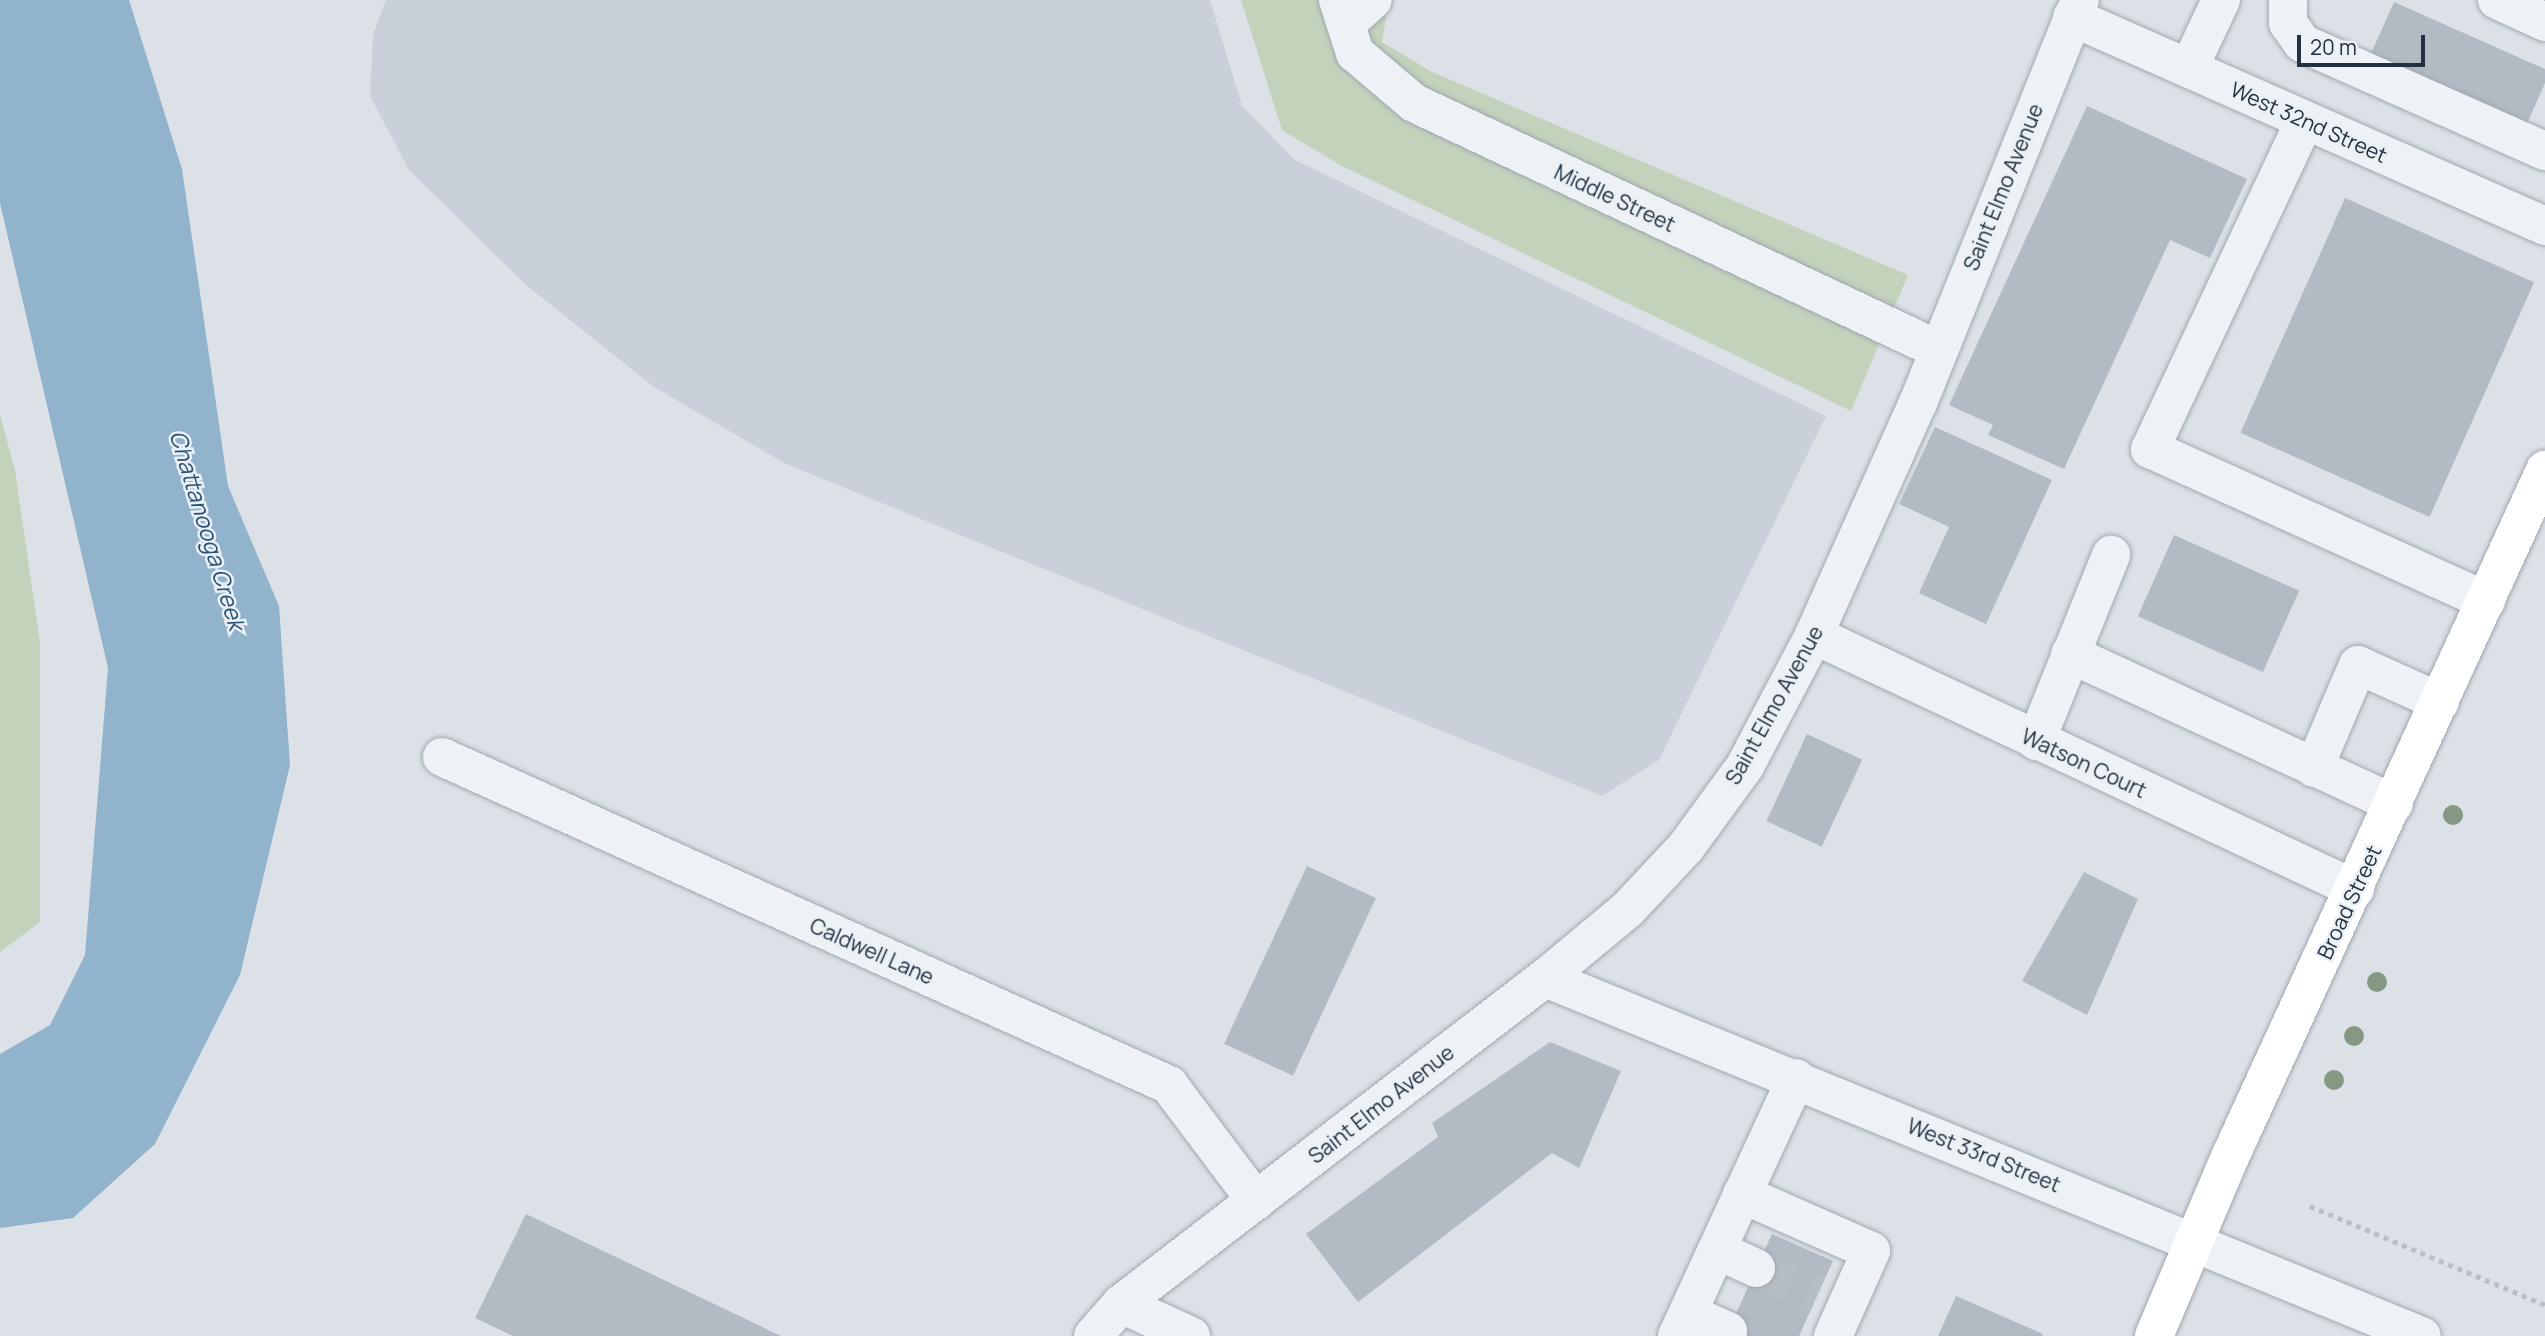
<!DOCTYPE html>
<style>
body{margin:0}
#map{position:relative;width:2545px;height:1336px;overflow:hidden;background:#dbe1e7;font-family:Manrope,sans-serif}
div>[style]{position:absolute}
.built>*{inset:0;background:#c9d0d9}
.green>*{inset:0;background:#c3d2bb}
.water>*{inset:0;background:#91b3cc}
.building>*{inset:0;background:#b2bac4;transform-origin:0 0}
.minor-tunnel>*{height:38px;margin-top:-19px;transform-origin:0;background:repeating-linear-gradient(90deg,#b6bec5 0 38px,transparent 0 57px)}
.path>*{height:4.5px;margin-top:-2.25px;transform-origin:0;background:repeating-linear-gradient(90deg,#b9bfc6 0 5px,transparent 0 10px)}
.roads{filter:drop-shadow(0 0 2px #a0a8b1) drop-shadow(0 0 2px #a0a8b1)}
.minor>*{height:38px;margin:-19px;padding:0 19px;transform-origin:19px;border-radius:19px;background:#eef1f5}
.major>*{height:38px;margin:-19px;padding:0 19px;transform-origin:19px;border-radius:19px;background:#fff}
.trees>*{width:20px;height:20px;margin:-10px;border-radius:50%;background:#849882}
span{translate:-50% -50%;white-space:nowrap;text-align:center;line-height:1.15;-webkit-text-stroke:5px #eaf0f5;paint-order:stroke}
.street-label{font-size:21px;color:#23303f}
.water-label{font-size:23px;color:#2a5276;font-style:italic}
.scale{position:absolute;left:2297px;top:35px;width:128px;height:32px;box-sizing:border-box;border:4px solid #23303f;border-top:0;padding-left:9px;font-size:21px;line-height:24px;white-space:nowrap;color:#23303f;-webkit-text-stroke:5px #eaf0f5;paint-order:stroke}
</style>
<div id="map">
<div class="built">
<div style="clip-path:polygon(386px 0,1210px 0,1242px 106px,1295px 160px,1826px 416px,1659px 760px,1602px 796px,786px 464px,654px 387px,526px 285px,409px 170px,370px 96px,373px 35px)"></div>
</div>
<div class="green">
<div style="clip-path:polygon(1241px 0,1389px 0,1382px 42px,1432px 72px,1908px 275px,1851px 411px,1340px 165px,1282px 130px)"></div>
<div style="clip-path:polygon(0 415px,15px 470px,40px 643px,40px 922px,0 952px)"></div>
</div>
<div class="water">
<div style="clip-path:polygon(0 0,129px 0,182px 169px,228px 486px,279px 606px,290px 765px,240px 975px,155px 1144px,73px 1218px,0 1228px,0 1054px,50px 1025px,85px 955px,108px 668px,0 203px)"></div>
</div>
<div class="building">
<div style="clip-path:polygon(2394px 2px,2545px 69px,2545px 83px,2525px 128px,2369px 58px)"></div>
<div style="clip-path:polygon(2087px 106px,2247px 179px,2210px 258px,2170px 240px,2064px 469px,1988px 435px,1993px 425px,1949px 405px)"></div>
<div style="left:2345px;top:198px;width:207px;height:257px;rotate:24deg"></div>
<div style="clip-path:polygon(1935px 427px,2052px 480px,1986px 624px,1919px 593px,1949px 527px,1899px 504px)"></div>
<div style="left:2174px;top:535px;width:137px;height:89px;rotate:24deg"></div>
<div style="left:1807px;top:734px;width:61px;height:96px;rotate:25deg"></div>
<div style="left:1307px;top:866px;width:76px;height:196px;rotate:25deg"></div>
<div style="clip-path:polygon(2084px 872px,2138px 899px,2087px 1015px,2022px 981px)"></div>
<div style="clip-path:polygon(1550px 1042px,1621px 1071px,1579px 1168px,1552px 1153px,1358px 1302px,1306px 1234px,1438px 1137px,1432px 1123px)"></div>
<div style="clip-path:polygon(526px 1214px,781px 1336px,513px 1336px,475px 1318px)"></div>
<div style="clip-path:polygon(1772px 1234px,1833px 1261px,1799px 1336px,1726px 1336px)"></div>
<div style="clip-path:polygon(1956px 1296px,2043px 1334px,2042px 1336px,1938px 1336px)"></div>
</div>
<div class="minor-tunnel">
<div style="left:1756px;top:1268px;width:67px;rotate:23.9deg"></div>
</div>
<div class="path">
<div style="left:2310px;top:1206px;width:255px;rotate:22.8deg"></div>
</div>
<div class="roads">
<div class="minor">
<div style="left:1338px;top:0;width:56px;rotate:72.2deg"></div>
<div style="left:1355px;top:53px;width:77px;rotate:40.3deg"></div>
<div style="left:1414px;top:103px;width:578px;rotate:25.19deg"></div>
<div style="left:2288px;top:0;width:23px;rotate:90deg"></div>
<div style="left:2288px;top:23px;width:24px;rotate:55deg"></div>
<div style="left:2302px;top:43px;width:266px;rotate:24deg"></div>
<div style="left:2497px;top:0;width:53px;rotate:24.6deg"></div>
<div style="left:2072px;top:17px;width:517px;rotate:23.84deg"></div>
<div style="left:1346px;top:24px;width:36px;rotate:-42deg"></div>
<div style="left:2189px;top:68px;width:75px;rotate:-64.8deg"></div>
<div style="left:2305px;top:120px;width:364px;rotate:115.2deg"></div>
<div style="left:2150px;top:449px;width:369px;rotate:24.3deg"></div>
<div style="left:1814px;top:635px;width:598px;rotate:25.15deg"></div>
<div style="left:2070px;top:654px;width:357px;rotate:24.8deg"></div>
<div style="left:2036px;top:741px;width:201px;rotate:-68deg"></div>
<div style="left:442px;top:757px;width:798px;rotate:24.28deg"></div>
<div style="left:1169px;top:1085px;width:145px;rotate:53.1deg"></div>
<div style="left:2314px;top:768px;width:112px;rotate:-66.9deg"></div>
<div style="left:2358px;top:665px;width:90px;rotate:24.3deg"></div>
<div style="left:1545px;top:978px;width:947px;rotate:22.21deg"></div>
<div style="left:1742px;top:1194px;width:141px;rotate:23.8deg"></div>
<div style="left:1871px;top:1251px;width:93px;rotate:114.1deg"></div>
<div style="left:1717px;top:1250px;width:43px;rotate:24.8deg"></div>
<div style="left:1121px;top:1304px;width:77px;rotate:24.6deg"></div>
<div style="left:1688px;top:1313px;width:44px;rotate:24.2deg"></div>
<div style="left:1093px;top:1336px;width:43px;rotate:-48.8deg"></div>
<div style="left:1121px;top:1304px;width:535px;rotate:-37.56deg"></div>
<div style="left:1545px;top:978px;width:107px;rotate:-39.7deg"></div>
<div style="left:1627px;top:910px;width:86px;rotate:-46.9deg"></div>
<div style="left:1686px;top:847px;width:100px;rotate:-53.9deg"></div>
<div style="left:1745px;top:766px;width:148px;rotate:-62.2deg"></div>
<div style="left:1814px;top:635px;width:254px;rotate:-65.9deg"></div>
<div style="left:1918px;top:403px;width:434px;rotate:-68.1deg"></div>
<div style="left:1677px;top:1336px;width:284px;rotate:-65.2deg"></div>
</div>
<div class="major">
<div style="left:2154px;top:1336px;width:197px;rotate:-67deg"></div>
<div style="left:2231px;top:1155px;width:754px;rotate:-65.37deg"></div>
</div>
</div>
<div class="trees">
<div style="left:2453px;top:815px"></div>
<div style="left:2377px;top:982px"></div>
<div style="left:2354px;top:1036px"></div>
<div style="left:2334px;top:1080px"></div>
</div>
<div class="street-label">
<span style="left:2309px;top:122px;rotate:24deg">West 32nd Street</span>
<span style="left:2003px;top:187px;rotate:-68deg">Saint Elmo Avenue</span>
<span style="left:1615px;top:198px;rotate:25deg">Middle Street</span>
<span style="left:1774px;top:705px;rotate:-61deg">Saint Elmo Avenue</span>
<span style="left:2084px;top:763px;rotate:25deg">Watson Court</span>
<span style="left:2349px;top:902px;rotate:-65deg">Broad Street</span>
<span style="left:872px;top:951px;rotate:24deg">Caldwell Lane</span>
<span style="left:1381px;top:1104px;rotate:-38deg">Saint Elmo Avenue</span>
<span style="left:1984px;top:1155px;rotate:22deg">West 33rd Street</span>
</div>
<div class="water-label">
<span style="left:208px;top:530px;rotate:73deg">Chattanooga Creek</span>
</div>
<div class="scale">20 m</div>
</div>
